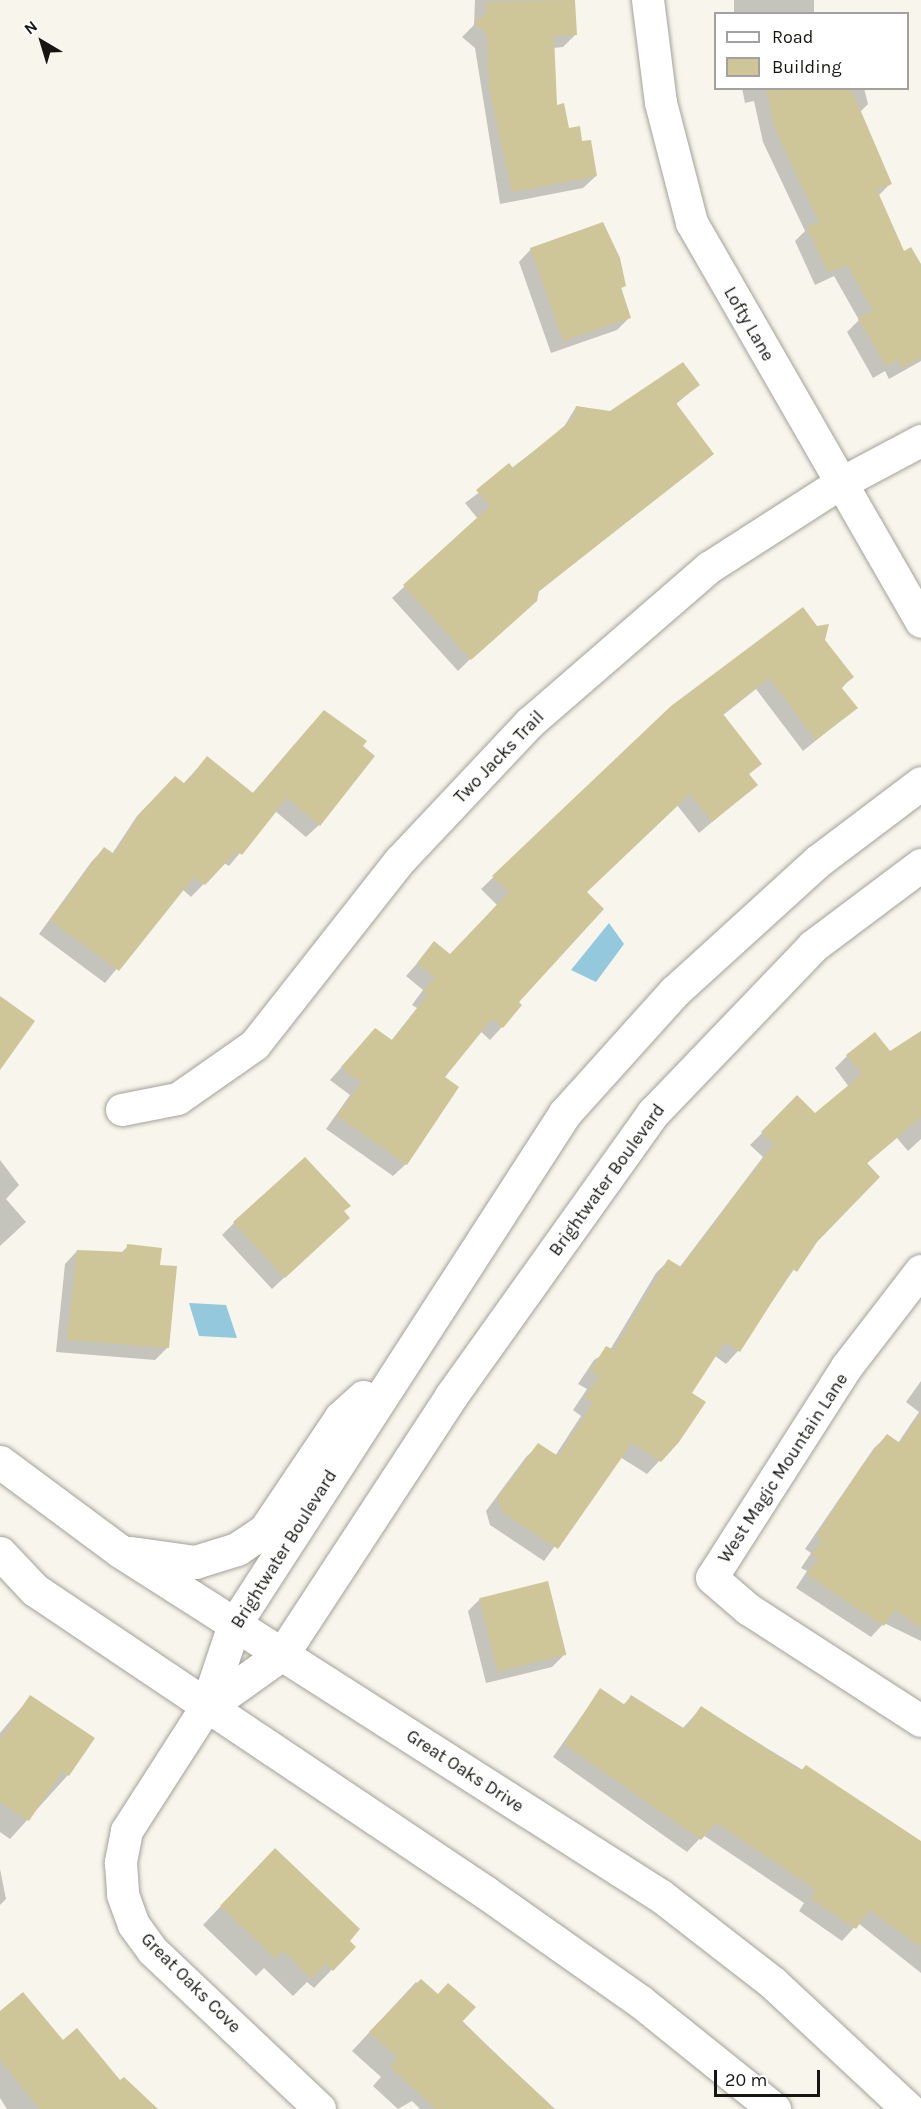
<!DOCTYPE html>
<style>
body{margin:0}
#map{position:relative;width:921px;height:2109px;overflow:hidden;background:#f7f5ec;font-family:Karla,sans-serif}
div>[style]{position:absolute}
.water>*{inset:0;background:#94c8dc}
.shadow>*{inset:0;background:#0003;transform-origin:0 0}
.building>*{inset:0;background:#cec699;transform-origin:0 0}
.roads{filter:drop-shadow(0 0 2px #a3a299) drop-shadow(0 0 2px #a3a299)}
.minor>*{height:32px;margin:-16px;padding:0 16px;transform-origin:16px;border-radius:16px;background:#fff}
.tertiary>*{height:33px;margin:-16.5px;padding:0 16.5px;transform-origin:16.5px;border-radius:16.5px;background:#fff}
span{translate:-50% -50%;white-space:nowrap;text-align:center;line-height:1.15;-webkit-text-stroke:6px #fff;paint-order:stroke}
.street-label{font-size:18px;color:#161512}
.legend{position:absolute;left:714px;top:12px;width:195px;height:78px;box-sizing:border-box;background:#fff;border:2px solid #a2a1a0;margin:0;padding:8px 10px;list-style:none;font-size:18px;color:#161512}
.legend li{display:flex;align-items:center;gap:12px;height:30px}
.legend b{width:30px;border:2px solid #a2a1a0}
.north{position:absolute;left:12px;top:12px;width:60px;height:60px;-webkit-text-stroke:4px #fff;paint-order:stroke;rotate:322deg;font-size:16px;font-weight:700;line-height:24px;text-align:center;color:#161512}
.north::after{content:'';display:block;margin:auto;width:21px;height:27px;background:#161512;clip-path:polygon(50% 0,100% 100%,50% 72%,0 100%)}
.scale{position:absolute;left:714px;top:2070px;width:106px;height:27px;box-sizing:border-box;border:3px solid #161512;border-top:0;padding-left:8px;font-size:18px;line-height:21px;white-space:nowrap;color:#161512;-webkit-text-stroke:4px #fff;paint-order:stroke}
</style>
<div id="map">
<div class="water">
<div style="clip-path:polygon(609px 923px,624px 944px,596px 982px,571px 970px)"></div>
<div style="clip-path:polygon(189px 1303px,226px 1305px,237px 1338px,199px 1336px)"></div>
</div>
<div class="shadow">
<div style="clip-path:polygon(475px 0,574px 0,575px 35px,563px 47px,553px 48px,556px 106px,596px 176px,583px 188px,500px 204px,475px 48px,462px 37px,474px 25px)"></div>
<div style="left:734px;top:0;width:80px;height:14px"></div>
<div style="clip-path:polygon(742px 88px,864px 88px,868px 104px,859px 113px,890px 184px,878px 196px,903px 253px,921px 267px,921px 361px,889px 379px,885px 371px,873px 378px,847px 332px,859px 320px,834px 276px,815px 285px,795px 241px,805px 231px,763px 142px,754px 101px,745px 103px)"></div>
<div style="clip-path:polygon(602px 224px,630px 317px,617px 330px,551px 353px,519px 262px,531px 249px)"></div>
<div style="clip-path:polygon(698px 385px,675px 405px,712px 454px,537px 593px,458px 671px,392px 598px,478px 519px,465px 503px,562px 430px,576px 407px,610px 412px)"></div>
<div style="clip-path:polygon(802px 609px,852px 677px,841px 689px,856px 708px,803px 751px,756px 689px,722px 716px,760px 763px,748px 775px,756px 785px,699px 833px,677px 805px,585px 893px,502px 1027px,490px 1040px,480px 1031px,443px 1078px,406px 1164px,393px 1176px,326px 1129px,350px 1095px,330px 1080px,363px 1043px,391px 1041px,417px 1008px,412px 1005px,423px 990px,406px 976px,435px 943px,450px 955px,497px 905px,481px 889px,672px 707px)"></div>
<div style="clip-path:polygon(312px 724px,319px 825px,306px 837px,275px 811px,229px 866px,224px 863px,191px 897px,182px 889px,105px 983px,39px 934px,92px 861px,104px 849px,112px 854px,137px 816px,175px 778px,183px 784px,207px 758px,252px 794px)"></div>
<div style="clip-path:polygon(921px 1033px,921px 1139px,908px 1151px,897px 1138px,866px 1164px,738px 1351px,726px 1364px,715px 1356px,690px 1393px,678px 1441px,647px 1474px,620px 1457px,544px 1561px,490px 1525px,486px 1511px,526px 1457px,539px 1445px,555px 1456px,581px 1416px,573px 1410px,587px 1389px,578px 1384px,594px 1360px,610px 1350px,656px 1273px,669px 1260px,679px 1268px,763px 1157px,750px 1145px,797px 1098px,815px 1115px,849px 1087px,835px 1068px,847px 1056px,890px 1053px)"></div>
<div style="clip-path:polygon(0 1160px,19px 1185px,6px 1199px,26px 1222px,0 1246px)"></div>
<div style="clip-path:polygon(343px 1212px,335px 1230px,272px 1289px,222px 1235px,234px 1223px)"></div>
<div style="clip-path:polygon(128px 1246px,168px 1347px,155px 1360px,56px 1352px,65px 1264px,77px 1251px,121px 1253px)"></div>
<div style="clip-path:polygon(921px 1381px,921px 1641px,884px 1623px,871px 1637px,796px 1588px,807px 1571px,801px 1568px,811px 1553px,805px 1549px,874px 1448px,887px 1436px,898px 1443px,919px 1412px,906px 1402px)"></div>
<div style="clip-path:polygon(480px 1599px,565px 1654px,552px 1667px,486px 1683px,468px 1611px)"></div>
<div style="clip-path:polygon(600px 1690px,623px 1705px,631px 1697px,682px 1729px,701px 1708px,921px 1842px,921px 1973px,858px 1923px,842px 1941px,799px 1911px,804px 1903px,703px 1835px,687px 1852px,553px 1757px)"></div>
<div style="clip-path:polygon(30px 1697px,68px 1775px,10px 1839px,0 1832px,0 1733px)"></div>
<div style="clip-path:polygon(257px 1868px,354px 1947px,314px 1988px,307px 1982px,293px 1996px,264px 1968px,256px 1976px,203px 1925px)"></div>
<div style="clip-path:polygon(0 1869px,6px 1899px,0 1905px)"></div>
<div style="clip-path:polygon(416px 1982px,437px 1996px,552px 2109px,420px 2109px,412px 2101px,398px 2109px,373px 2086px,381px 2077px,352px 2051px)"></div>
<div style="clip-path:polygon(0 2013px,63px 2042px,149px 2109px,7px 2109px,0 2098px)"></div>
</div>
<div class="building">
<div style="clip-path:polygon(575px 0,577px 35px,554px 36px,557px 105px,564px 103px,569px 128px,580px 126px,582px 141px,591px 140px,597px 176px,512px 192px,489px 89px,487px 35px,474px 23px,486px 14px,485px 2px)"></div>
<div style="clip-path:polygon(766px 88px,851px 88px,892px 184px,877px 190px,904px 251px,911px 247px,921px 264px,921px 357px,902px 368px,898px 360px,886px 366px,858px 319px,873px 310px,847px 265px,828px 273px,807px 227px,819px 222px,775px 129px)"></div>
<div style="clip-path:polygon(603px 222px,620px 258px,626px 286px,621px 288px,631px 318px,563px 341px,530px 248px)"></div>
<div style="clip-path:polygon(683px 362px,700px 385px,676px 403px,714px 454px,539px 591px,537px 601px,471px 660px,403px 585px,490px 506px,476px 490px,509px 463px,513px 468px,574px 418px,576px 406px,610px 411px)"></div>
<div style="clip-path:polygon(803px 607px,817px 626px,829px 624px,825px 640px,854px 677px,841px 687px,858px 708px,816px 740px,769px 678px,723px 714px,762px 764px,749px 774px,758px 785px,712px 822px,690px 794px,587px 892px,604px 909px,519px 1002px,522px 1005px,503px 1028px,492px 1019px,445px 1077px,459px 1087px,407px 1165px,337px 1116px,361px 1082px,341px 1067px,375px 1028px,392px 1040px,428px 995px,423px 991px,435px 977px,417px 963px,434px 941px,450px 954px,509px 892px,492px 876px,671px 706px)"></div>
<div style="clip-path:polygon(324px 710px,367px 741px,363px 746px,375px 756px,320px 826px,287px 798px,242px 855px,237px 851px,205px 885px,194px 877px,119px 971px,50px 920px,104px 847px,114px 854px,141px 812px,175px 776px,185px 784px,207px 756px,253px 793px)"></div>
<div style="clip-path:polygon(0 996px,35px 1021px,0 1070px)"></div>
<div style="clip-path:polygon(921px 1031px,921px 1117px,867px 1163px,880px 1177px,817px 1242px,797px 1272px,793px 1269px,740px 1352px,725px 1342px,692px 1393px,706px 1402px,679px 1442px,661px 1462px,632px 1443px,558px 1549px,502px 1512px,498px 1497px,538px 1443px,558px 1456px,593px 1403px,585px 1397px,599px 1376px,590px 1371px,606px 1346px,614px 1350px,668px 1259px,681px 1267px,774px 1144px,761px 1132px,797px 1095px,815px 1113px,862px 1074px,846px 1055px,875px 1032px,890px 1051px)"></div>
<div style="clip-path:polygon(305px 1157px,351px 1206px,344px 1211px,350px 1218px,285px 1278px,233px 1222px)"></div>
<div style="clip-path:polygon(127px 1244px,162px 1248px,160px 1265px,177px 1266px,169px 1348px,67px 1340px,77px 1250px,126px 1252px)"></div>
<div style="clip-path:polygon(921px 1413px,921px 1628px,895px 1610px,884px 1626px,807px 1575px,818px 1558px,812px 1555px,822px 1540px,817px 1536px,861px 1467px,887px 1434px,900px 1443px)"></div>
<div style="left:548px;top:1581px;width:76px;height:71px;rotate:76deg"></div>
<div style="clip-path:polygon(600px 1688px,625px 1705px,631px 1695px,685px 1729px,701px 1706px,801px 1771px,806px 1765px,921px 1841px,921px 1947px,869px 1910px,856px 1929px,810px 1898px,816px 1890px,716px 1823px,701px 1840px,564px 1744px)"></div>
<div style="clip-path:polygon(30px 1695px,95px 1738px,69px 1776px,62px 1772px,29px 1821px,0 1802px,0 1740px)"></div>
<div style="clip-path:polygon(275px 1848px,360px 1929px,350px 1941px,356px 1947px,333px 1971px,326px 1964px,312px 1979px,283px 1951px,276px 1959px,220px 1906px)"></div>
<div style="clip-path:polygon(421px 1979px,438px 1994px,448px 1983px,476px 2007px,462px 2022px,555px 2109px,436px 2109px,390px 2067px,398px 2058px,369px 2032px)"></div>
<div style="clip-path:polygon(23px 1992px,63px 2040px,77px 2028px,120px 2080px,124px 2077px,158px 2109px,40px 2109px,0 2060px,0 2011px)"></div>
</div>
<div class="roads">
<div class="minor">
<div style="left:648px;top:0;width:104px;rotate:82.8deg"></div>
<div style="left:661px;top:103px;width:124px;rotate:75.5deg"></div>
<div style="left:692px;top:223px;width:460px;rotate:60.1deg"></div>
<div style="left:122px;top:1110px;width:57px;rotate:-11.1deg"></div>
<div style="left:178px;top:1099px;width:94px;rotate:-35deg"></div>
<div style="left:255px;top:1045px;width:234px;rotate:-51.8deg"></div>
<div style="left:400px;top:861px;width:190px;rotate:-46.7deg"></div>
<div style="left:530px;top:723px;width:237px;rotate:-40.9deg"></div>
<div style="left:709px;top:568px;width:156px;rotate:-32.7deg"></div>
<div style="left:840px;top:484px;width:92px;rotate:-28deg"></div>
<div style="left:921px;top:1271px;width:121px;rotate:127.6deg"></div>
<div style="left:847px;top:1367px;width:250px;rotate:122.6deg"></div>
<div style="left:712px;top:1578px;width:48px;rotate:40.7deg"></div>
<div style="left:748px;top:1609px;width:206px;rotate:32.9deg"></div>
<div style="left:206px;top:1708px;width:146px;rotate:122.7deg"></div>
<div style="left:127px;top:1831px;width:33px;rotate:101deg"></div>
<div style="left:121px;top:1863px;width:32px;rotate:86deg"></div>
<div style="left:123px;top:1895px;width:32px;rotate:70deg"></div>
<div style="left:134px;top:1925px;width:32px;rotate:54deg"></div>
<div style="left:153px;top:1951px;width:230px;rotate:43.4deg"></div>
</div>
<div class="tertiary">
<div style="left:0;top:1462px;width:149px;rotate:36.6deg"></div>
<div style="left:120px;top:1551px;width:642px;rotate:32.53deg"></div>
<div style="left:661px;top:1896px;width:142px;rotate:37.8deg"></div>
<div style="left:773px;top:1983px;width:185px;rotate:43deg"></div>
<div style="left:0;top:1553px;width:51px;rotate:46.6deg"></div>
<div style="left:35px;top:1590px;width:542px;rotate:33.87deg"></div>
<div style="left:485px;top:1892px;width:191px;rotate:35.2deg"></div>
<div style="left:641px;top:2002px;width:171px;rotate:38.8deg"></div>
<div style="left:131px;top:1553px;width:65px;rotate:8deg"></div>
<div style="left:195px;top:1562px;width:44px;rotate:-17.2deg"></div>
<div style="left:237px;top:1549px;width:34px;rotate:-34deg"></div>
<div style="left:265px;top:1530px;width:136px;rotate:-56.1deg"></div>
<div style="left:341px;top:1417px;width:30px;rotate:-42deg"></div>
<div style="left:206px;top:1708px;width:88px;rotate:-71.4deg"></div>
<div style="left:234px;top:1625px;width:610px;rotate:-57.12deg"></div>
<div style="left:565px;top:1113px;width:164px;rotate:-48deg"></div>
<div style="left:675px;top:991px;width:193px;rotate:-42.3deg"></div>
<div style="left:818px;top:861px;width:129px;rotate:-37.1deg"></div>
<div style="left:206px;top:1708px;width:95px;rotate:-35.5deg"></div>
<div style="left:283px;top:1653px;width:307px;rotate:-56.8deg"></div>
<div style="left:451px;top:1396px;width:348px;rotate:-54.5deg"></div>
<div style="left:653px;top:1113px;width:231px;rotate:-46.2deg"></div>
<div style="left:813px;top:946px;width:135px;rotate:-36.9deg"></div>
</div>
</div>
<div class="street-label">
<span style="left:749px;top:324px;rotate:60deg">Lofty Lane</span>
<span style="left:499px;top:757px;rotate:-46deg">Two Jacks Trail</span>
<span style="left:607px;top:1180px;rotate:-54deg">Brightwater Boulevard</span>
<span style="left:783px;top:1468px;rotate:-57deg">West Magic Mountain Lane</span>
<span style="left:284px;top:1549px;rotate:-58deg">Brightwater Boulevard</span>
<span style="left:465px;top:1771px;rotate:33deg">Great Oaks Drive</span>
<span style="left:191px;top:1983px;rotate:45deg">Great Oaks Cove</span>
</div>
<ul class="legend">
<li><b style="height:8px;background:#fff"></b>Road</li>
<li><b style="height:16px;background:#cec699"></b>Building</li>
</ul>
<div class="north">N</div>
<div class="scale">20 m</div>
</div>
